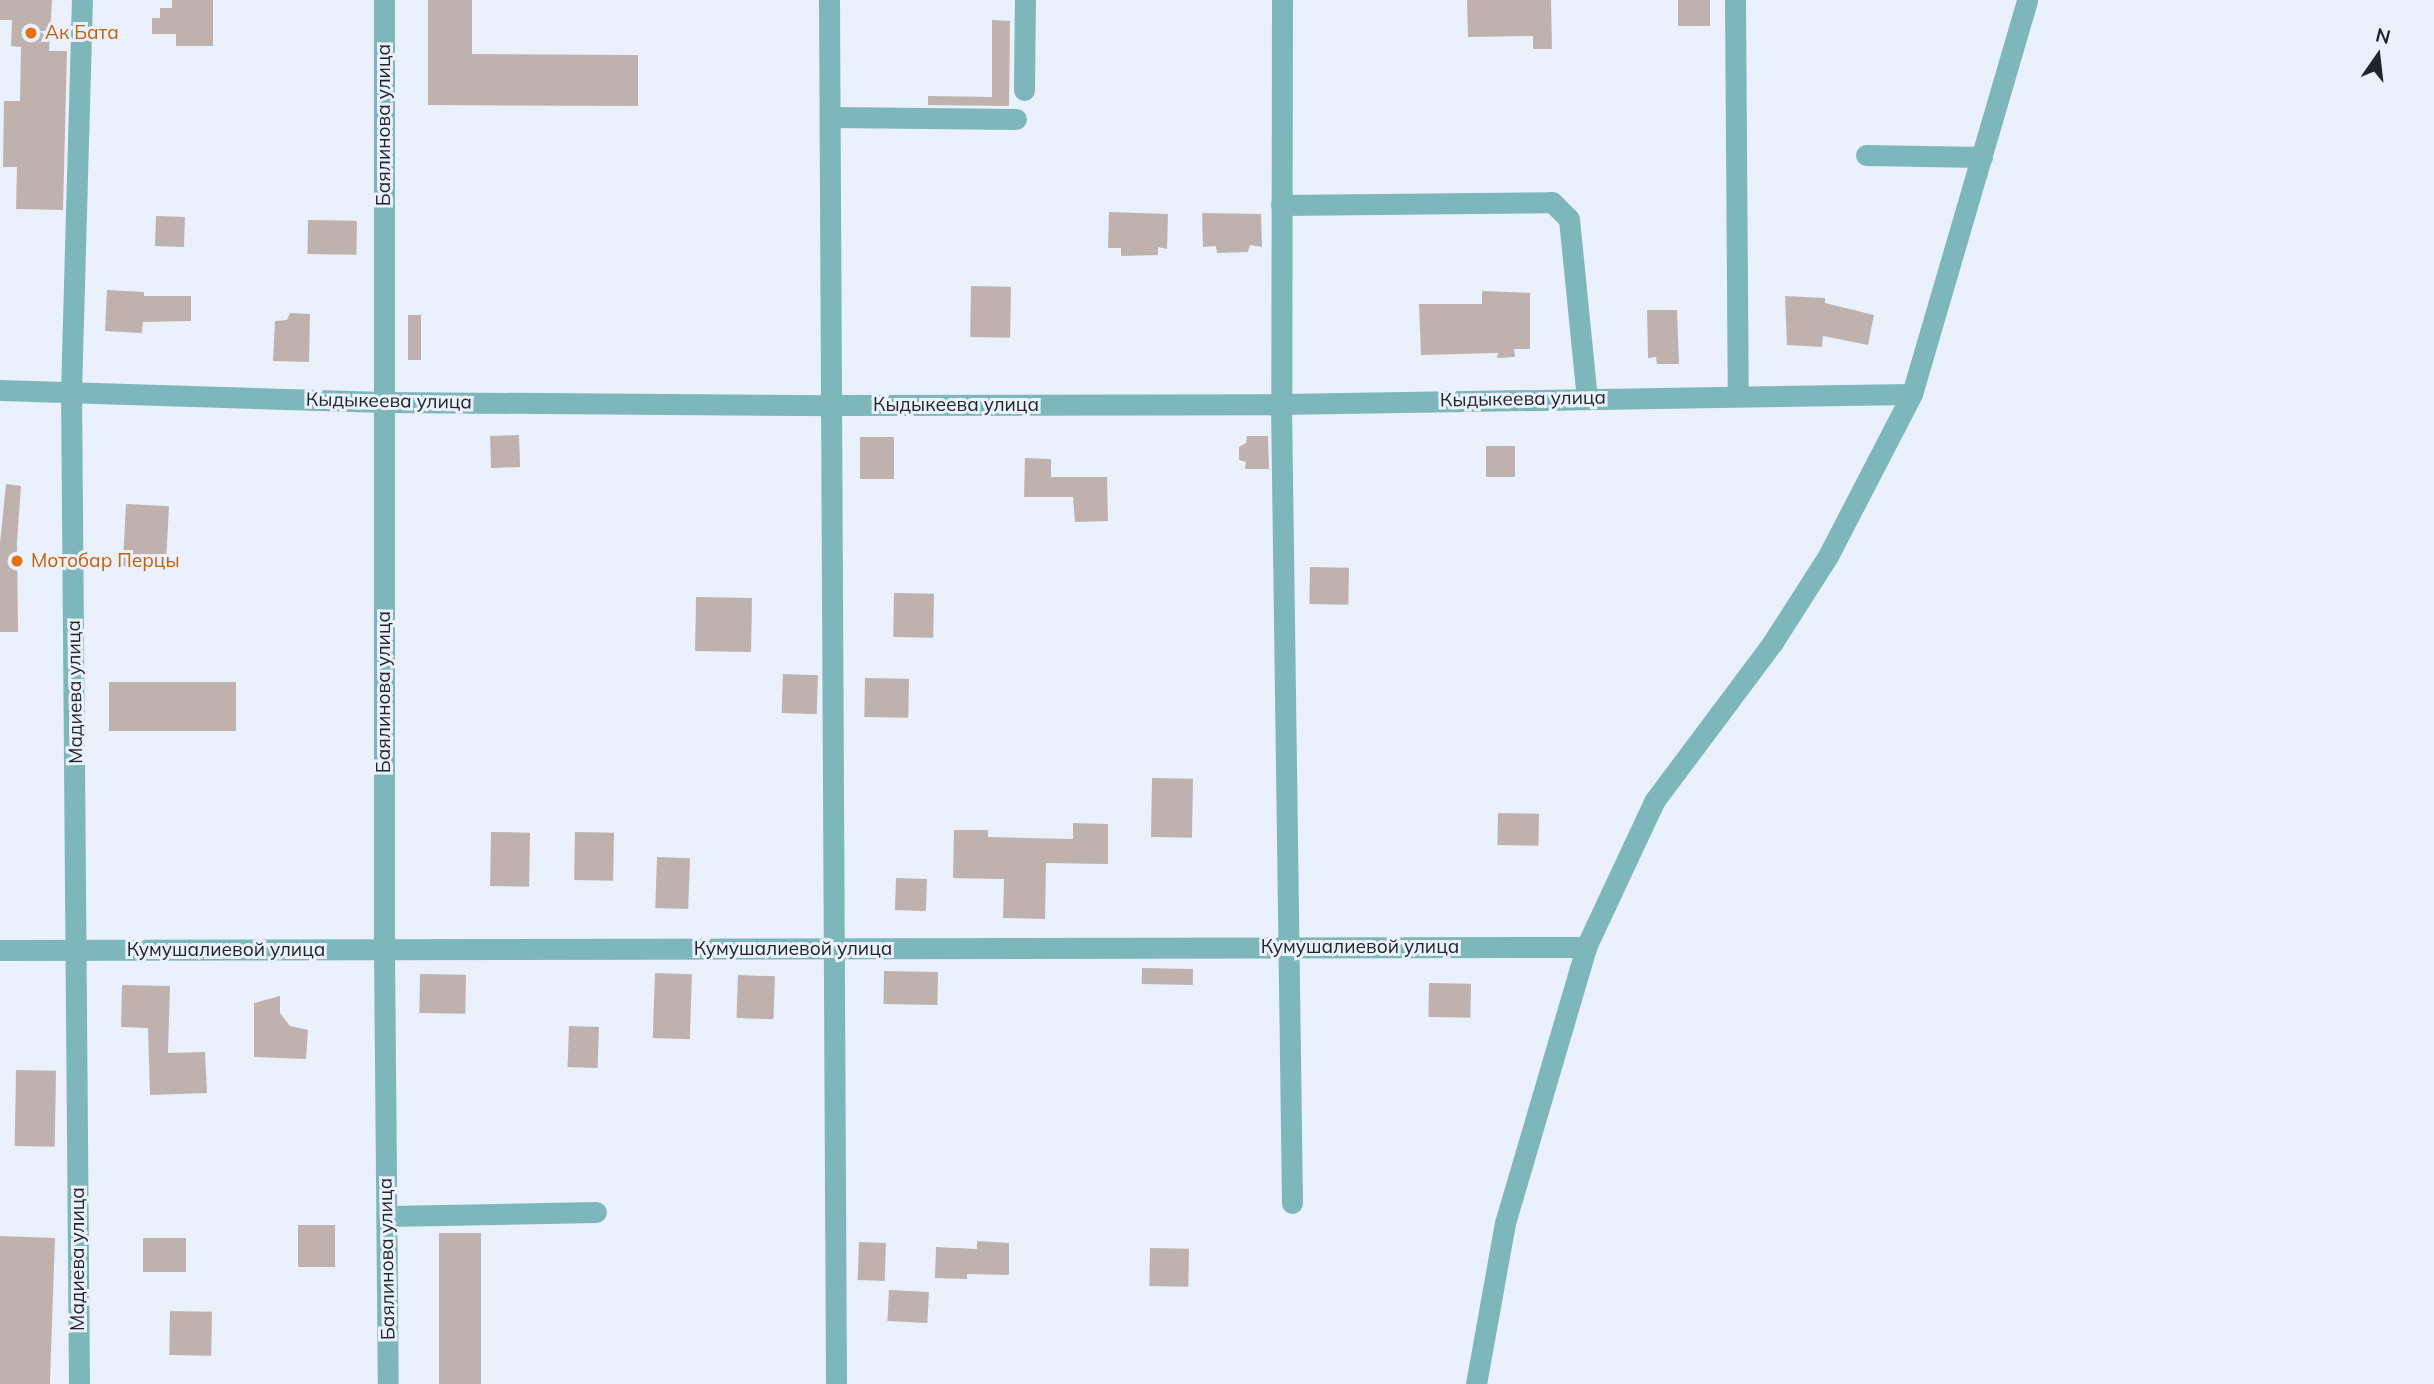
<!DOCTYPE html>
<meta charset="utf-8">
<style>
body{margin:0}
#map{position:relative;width:2434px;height:1384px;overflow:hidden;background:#eaf1fc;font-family:Mulish,sans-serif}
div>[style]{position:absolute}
.building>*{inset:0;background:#bfb2ae;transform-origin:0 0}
.minor>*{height:21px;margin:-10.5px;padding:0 10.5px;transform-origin:10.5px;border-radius:10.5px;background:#7eb7bb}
.dots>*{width:19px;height:19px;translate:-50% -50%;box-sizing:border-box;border:4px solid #eaf1fc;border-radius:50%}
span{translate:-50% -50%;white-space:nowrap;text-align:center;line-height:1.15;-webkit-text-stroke:6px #eaf1fc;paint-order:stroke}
.food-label{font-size:19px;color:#c56008}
.left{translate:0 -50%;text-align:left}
.street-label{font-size:19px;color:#212428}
.north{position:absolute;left:2343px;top:21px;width:70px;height:70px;-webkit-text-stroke:5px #eaf1fc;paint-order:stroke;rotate:14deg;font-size:19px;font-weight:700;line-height:28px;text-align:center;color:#212428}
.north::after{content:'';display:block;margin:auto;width:24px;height:32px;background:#212428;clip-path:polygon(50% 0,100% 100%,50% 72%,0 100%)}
</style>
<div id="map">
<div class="building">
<div style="clip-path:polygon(0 0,52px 0,49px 51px,67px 51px,63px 210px,16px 209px,17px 167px,3px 167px,4px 101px,20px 101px,21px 47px,11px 46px,12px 20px,0 20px)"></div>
<div style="clip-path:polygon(172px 0,213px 0,213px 46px,176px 46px,176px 34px,152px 34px,152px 18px,160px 18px,160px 8px,172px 8px)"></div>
<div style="clip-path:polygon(428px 0,472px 0,472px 54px,638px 55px,638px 106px,428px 105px)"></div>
<div style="clip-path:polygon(1467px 0,1551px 0,1552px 49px,1533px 49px,1533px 36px,1468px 37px)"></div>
<div style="left:1678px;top:0;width:32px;height:26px"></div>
<div style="clip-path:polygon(992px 20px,1010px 21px,1009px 106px,928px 105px,928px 96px,992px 97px)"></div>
<div style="clip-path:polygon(1109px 212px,1168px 214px,1167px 249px,1158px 247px,1158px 255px,1121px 256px,1121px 248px,1108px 248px)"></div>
<div style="clip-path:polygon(1202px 213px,1261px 214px,1262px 247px,1250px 245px,1248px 252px,1217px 253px,1216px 246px,1203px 247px)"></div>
<div style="left:156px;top:216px;width:29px;height:30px;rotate:2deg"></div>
<div style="left:308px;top:220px;width:49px;height:34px;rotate:1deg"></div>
<div style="left:971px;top:286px;width:40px;height:51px;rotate:1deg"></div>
<div style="clip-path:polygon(107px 290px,144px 292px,144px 296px,191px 296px,191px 321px,143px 322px,142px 333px,105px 331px)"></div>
<div style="clip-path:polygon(1482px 291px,1530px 293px,1530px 349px,1514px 349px,1515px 357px,1497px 358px,1498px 353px,1421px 355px,1419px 304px,1482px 304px)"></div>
<div style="clip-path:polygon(1785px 296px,1825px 298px,1825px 303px,1874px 315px,1868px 345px,1823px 336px,1822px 347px,1787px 345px)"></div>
<div style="clip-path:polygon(1647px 310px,1677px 310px,1679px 364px,1657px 364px,1656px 357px,1648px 358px)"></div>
<div style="clip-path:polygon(290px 313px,310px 314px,309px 362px,273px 361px,275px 321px,287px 320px)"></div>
<div style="left:408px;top:315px;width:13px;height:45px"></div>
<div style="left:519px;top:435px;width:32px;height:29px;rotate:88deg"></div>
<div style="clip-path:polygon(1247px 436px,1268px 436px,1269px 469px,1245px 469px,1246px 462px,1239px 460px,1239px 447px,1246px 443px)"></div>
<div style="left:860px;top:437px;width:34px;height:42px"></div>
<div style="left:1486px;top:446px;width:29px;height:31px"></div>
<div style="clip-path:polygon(1025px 458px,1051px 459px,1051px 477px,1107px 477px,1108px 521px,1075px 522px,1073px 497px,1024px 497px)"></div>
<div style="clip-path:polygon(6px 484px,21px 486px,17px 542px,18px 632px,0 632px,0 543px)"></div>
<div style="left:126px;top:504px;width:43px;height:62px;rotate:3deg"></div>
<div style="left:1310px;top:567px;width:39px;height:37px;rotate:1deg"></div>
<div style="left:894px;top:593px;width:40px;height:44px;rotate:1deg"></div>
<div style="left:696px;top:597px;width:56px;height:54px;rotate:1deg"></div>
<div style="left:783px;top:674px;width:35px;height:39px;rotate:2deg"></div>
<div style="left:865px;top:678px;width:44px;height:39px;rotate:1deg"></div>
<div style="left:109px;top:682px;width:127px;height:49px"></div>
<div style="left:1152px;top:778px;width:41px;height:59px;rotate:1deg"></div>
<div style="left:1498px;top:813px;width:41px;height:32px;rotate:1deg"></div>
<div style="clip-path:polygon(1073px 823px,1108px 824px,1108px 864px,1046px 863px,1045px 919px,1003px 918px,1004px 879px,953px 878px,954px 830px,988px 830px,988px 837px,1073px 839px)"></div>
<div style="left:491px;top:832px;width:39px;height:54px;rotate:1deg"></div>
<div style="left:575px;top:832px;width:39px;height:48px;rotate:1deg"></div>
<div style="left:657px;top:857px;width:33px;height:51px;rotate:2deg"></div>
<div style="left:896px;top:878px;width:31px;height:32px;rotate:2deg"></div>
<div style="left:1142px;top:968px;width:51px;height:16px;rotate:1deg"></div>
<div style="left:884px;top:971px;width:54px;height:33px;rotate:1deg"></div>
<div style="left:655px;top:973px;width:37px;height:65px;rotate:2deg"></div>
<div style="left:420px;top:974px;width:46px;height:39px;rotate:1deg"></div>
<div style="left:738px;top:975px;width:37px;height:43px;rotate:2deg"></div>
<div style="left:1429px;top:983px;width:42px;height:34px;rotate:1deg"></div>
<div style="clip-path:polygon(122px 985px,170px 986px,168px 1053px,205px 1052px,207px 1093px,150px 1095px,148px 1028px,121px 1027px)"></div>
<div style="clip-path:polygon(280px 996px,280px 1013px,290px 1026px,308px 1030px,306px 1059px,254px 1057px,254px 1003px)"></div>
<div style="left:569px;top:1026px;width:30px;height:41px;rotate:2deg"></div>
<div style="left:16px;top:1070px;width:40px;height:76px;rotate:1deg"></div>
<div style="left:298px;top:1225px;width:37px;height:42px"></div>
<div style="left:439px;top:1233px;width:42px;height:151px"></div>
<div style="left:0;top:1236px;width:55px;height:148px;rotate:2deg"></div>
<div style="left:143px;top:1238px;width:43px;height:34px"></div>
<div style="clip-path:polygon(977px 1241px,1009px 1243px,1009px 1275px,967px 1274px,967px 1279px,935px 1278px,936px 1247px,977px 1249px)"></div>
<div style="left:859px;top:1242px;width:27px;height:38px;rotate:2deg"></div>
<div style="left:1150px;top:1248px;width:39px;height:38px;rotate:1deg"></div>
<div style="left:889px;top:1290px;width:40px;height:31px;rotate:3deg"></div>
<div style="left:170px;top:1311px;width:42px;height:44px;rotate:1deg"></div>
</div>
<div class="minor">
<div style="left:384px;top:0;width:950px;rotate:90deg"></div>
<div style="left:384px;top:950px;width:434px;rotate:89.5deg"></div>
<div style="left:829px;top:0;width:1384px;rotate:89.71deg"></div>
<div style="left:1282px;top:0;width:404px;rotate:90.1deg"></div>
<div style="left:1281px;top:404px;width:799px;rotate:89.21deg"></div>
<div style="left:1735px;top:0;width:395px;rotate:89.6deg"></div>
<div style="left:1024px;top:90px;width:90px;rotate:-89.4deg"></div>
<div style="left:831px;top:117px;width:185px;rotate:0.6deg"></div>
<div style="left:1866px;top:155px;width:116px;rotate:1deg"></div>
<div style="left:1281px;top:205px;width:271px;rotate:-0.6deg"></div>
<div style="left:1552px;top:202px;width:24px;rotate:45deg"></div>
<div style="left:1569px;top:219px;width:180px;rotate:84.3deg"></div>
<div style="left:0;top:390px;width:384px;rotate:1.8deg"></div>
<div style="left:384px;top:402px;width:449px;rotate:0.4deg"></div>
<div style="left:833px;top:405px;width:448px;rotate:-0.1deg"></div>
<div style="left:1281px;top:404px;width:631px;rotate:-0.91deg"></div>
<div style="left:0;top:950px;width:1586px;rotate:-0.11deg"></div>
<div style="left:387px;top:1216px;width:209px;rotate:-1.1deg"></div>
<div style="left:79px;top:1384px;width:992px;rotate:-90.46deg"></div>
<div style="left:71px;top:392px;width:392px;rotate:-88.4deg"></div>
<div style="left:1476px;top:1384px;width:164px;rotate:-79.8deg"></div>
<div style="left:1505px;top:1223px;width:288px;rotate:-73.6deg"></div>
<div style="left:1586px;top:947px;width:162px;rotate:-64.9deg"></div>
<div style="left:1655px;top:800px;width:197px;rotate:-53.2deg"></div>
<div style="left:1773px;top:642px;width:102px;rotate:-57.4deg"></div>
<div style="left:1828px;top:556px;width:182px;rotate:-62.6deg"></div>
<div style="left:1912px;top:394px;width:410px;rotate:-73.7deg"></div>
</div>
<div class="dots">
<div style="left:31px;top:33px;background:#e8710a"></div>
<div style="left:17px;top:561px;background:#e8710a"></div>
</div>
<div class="food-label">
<span class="left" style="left:45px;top:33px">Ак Бата</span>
<span class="left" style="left:31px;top:561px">Мотобар Перцы</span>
</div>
<div class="street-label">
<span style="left:384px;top:125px;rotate:-90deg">Баялинова улица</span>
<span style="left:1523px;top:399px;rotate:-1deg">Кыдыкеева улица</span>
<span style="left:389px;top:401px;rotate:1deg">Кыдыкеева улица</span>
<span style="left:956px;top:405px">Кыдыкеева улица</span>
<span style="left:75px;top:692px;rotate:-91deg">Мадиева улица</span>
<span style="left:384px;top:692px;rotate:-90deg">Баялинова улица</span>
<span style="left:1360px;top:947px">Кумушалиевой улица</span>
<span style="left:793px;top:949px">Кумушалиевой улица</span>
<span style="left:226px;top:950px">Кумушалиевой улица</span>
<span style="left:78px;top:1259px;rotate:-90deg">Мадиева улица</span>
<span style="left:387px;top:1259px;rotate:-91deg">Баялинова улица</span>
</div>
<div class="north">N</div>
</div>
